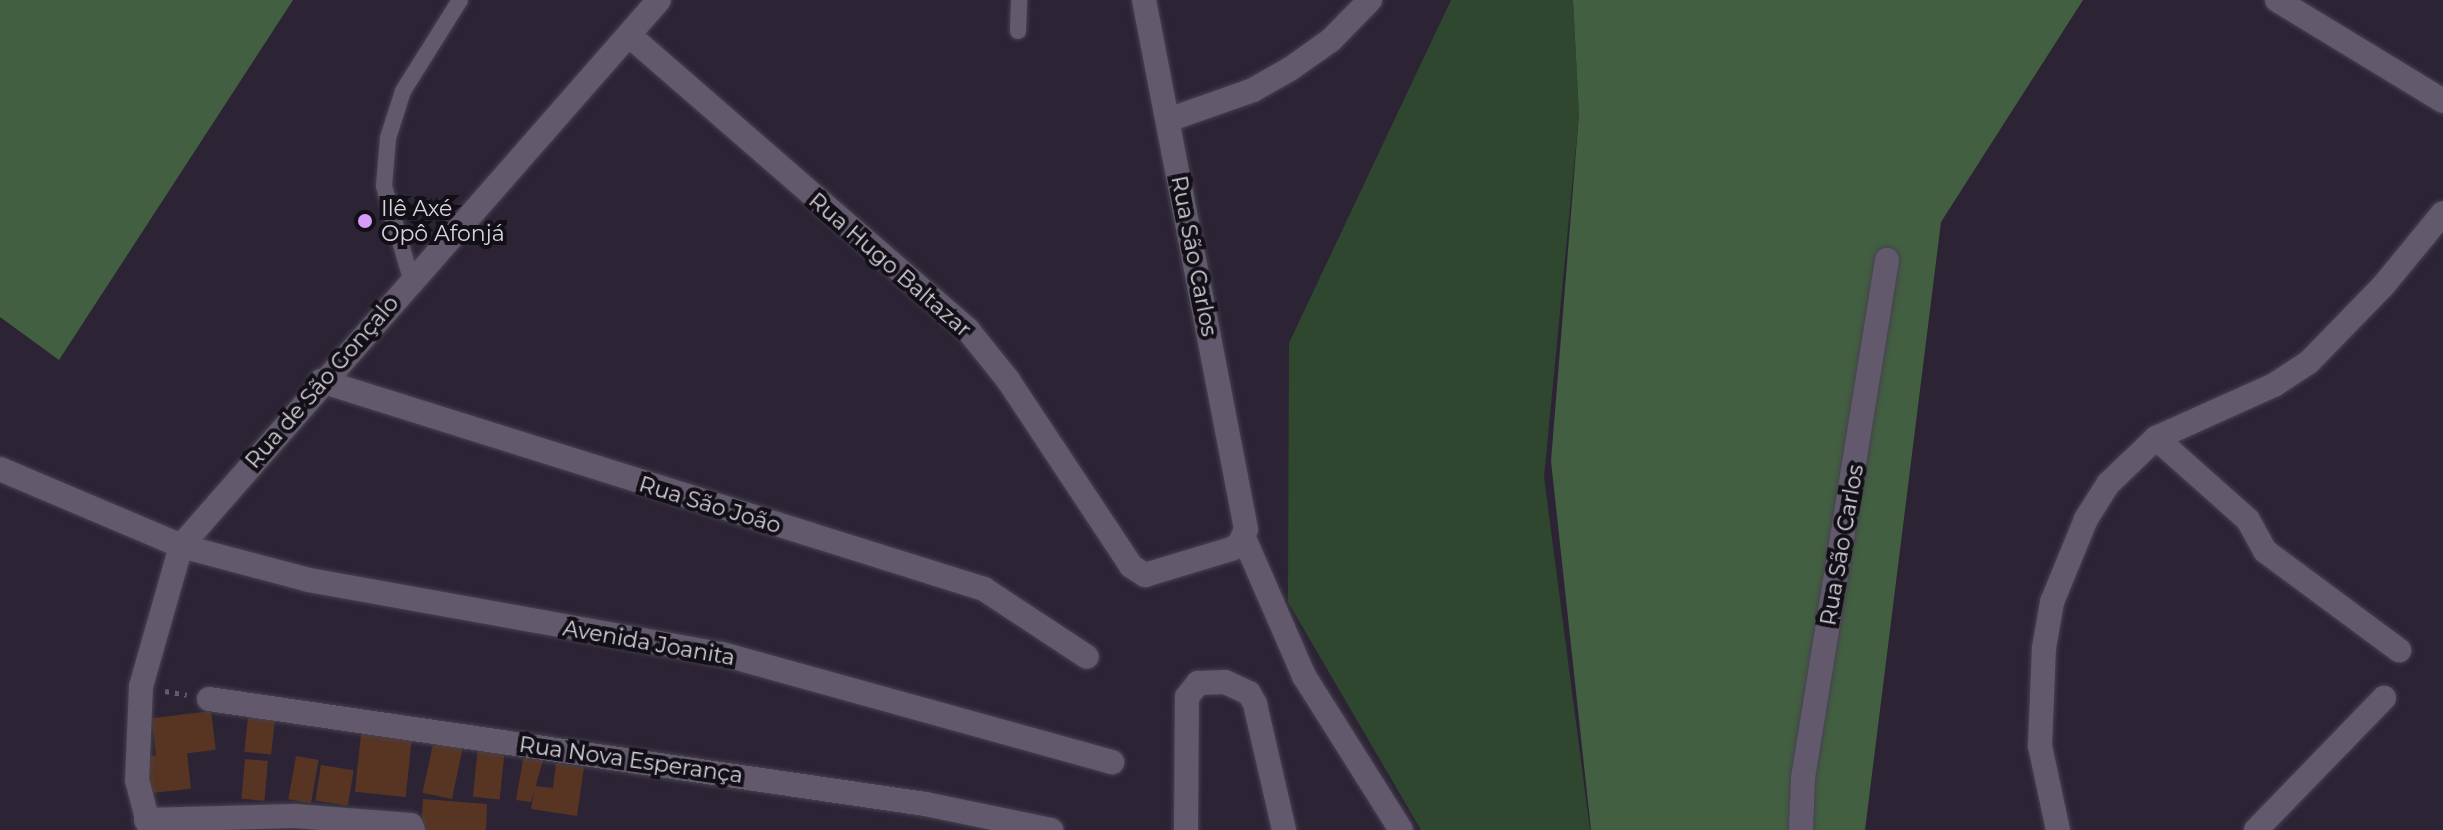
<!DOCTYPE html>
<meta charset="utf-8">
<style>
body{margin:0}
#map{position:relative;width:2443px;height:830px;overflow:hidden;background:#2c2435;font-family:Montserrat,sans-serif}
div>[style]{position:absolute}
.green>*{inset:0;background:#30472f}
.forest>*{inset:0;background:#425f41}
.building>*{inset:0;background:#583523;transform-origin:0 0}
.path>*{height:5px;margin-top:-2.5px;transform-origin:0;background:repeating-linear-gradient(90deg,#625b6a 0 4px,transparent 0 10px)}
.roads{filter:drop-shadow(0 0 2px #47414f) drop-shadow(0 0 2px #47414f)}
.lane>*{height:16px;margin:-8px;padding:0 8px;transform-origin:8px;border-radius:8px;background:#625a6c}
.street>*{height:24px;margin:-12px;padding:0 12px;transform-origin:12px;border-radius:12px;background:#625a6c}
.secondary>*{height:24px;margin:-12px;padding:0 12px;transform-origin:12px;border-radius:12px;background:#625a6c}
.dots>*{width:22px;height:22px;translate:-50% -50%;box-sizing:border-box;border:4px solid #130f17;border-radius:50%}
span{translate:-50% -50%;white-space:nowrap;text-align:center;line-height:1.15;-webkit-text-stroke:8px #130f17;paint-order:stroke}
.poi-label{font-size:22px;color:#d8d4df}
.left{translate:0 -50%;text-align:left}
.street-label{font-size:22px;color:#d8d4df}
</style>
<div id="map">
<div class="green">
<div style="clip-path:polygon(1451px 0,1573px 0,1579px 114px,1544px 477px,1590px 830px,1421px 830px,1288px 602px,1289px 343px)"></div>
</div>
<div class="forest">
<div style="clip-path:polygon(0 0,293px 0,59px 360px,0 317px)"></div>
<div style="clip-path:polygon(1573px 0,2083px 0,1941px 222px,1865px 830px,1591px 830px,1551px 461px,1579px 114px)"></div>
</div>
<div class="building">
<div style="left:249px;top:707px;width:27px;height:45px;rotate:6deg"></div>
<div style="left:211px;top:711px;width:39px;height:60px;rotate:83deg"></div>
<div style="left:361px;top:734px;width:51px;height:58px;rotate:6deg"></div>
<div style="left:434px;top:739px;width:30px;height:55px;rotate:12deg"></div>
<div style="left:478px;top:747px;width:27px;height:50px;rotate:6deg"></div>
<div style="left:187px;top:752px;width:37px;height:40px;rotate:84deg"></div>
<div style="clip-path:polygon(524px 754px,544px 757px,531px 802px,516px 800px)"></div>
<div style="left:296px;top:756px;width:23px;height:44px;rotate:10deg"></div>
<div style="left:245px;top:759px;width:23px;height:40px;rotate:5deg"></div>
<div style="clip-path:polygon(556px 763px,584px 767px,577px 816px,531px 809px,535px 786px,553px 788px)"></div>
<div style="left:321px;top:765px;width:33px;height:36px;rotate:9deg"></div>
<div style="clip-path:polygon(423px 799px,487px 804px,486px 830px,421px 830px)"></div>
</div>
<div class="path">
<div style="left:165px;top:691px;width:22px;rotate:10deg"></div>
</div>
<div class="roads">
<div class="lane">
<div style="left:1018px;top:31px;width:31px;rotate:-88deg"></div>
<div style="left:411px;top:279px;width:97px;rotate:-106.2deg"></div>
<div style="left:384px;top:186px;width:48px;rotate:-85.2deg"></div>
<div style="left:388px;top:138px;width:49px;rotate:-72.3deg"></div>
<div style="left:403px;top:91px;width:107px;rotate:-57.9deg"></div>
</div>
<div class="street">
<div style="left:659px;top:0;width:726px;rotate:131.2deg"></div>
<div style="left:181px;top:546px;width:132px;rotate:14.9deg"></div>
<div style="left:309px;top:580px;width:420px;rotate:10.2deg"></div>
<div style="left:722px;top:654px;width:405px;rotate:15.5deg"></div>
<div style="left:2277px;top:0;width:194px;rotate:31.3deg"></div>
<div style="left:630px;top:36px;width:448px;rotate:41deg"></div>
<div style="left:968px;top:330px;width:64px;rotate:51.3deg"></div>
<div style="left:1008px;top:380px;width:223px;rotate:56.5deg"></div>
<div style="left:1131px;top:566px;width:17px;rotate:33deg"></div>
<div style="left:1145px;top:575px;width:90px;rotate:-16.8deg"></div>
<div style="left:1231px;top:549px;width:9px;rotate:-27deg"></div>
<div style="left:1239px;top:545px;width:17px;rotate:-66deg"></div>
<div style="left:1246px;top:529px;width:539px;rotate:-100.91deg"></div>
<div style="left:1168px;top:120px;width:90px;rotate:-19.4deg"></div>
<div style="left:1253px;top:90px;width:43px;rotate:-29.6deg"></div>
<div style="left:1290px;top:69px;width:50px;rotate:-35.3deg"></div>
<div style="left:1331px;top:40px;width:56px;rotate:-45.7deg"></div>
<div style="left:321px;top:381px;width:695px;rotate:17.42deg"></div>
<div style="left:984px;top:589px;width:123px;rotate:33.4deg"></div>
<div style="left:2156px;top:438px;width:123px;rotate:41.7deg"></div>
<div style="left:2248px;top:520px;width:35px;rotate:61deg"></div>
<div style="left:2265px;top:551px;width:167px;rotate:36.5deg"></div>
<div style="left:1244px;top:538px;width:150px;rotate:66.5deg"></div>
<div style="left:1304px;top:676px;width:182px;rotate:57.8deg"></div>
<div style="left:209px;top:699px;width:724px;rotate:8.34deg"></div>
<div style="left:925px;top:804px;width:129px;rotate:11.7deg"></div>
<div style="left:146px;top:820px;width:149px;rotate:-1.5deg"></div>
<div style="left:295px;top:816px;width:116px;rotate:4.4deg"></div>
<div style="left:411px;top:825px;width:5px;rotate:68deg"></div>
<div style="left:1186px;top:830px;width:133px;rotate:-89.6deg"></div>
<div style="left:1187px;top:697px;width:18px;rotate:-52deg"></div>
<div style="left:1198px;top:683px;width:27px;rotate:-2deg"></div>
<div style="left:1225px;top:682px;width:26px;rotate:25deg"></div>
<div style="left:1249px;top:693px;width:13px;rotate:61deg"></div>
<div style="left:1255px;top:704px;width:129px;rotate:77deg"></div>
<div style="left:1801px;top:830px;width:52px;rotate:-87.8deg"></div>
<div style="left:1803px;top:778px;width:525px;rotate:-80.79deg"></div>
<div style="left:2256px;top:830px;width:184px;rotate:-45.9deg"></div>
</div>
<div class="secondary">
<div style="left:0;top:469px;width:197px;rotate:23deg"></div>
<div style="left:181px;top:546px;width:146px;rotate:105.9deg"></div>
<div style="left:141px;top:686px;width:94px;rotate:92.4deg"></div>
<div style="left:137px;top:780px;width:52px;rotate:75.4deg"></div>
<div style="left:2058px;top:830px;width:86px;rotate:-102.1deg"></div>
<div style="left:2040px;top:746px;width:98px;rotate:-87.7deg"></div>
<div style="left:2044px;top:648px;width:47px;rotate:-80.1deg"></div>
<div style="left:2052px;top:602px;width:90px;rotate:-67.7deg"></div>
<div style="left:2086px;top:519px;width:41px;rotate:-57.8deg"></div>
<div style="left:2108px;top:484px;width:66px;rotate:-43.8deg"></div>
<div style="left:2156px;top:438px;width:129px;rotate:-24.2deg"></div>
<div style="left:2274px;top:385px;width:42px;rotate:-33.3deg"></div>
<div style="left:2309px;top:362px;width:106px;rotate:-45.8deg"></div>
<div style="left:2383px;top:286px;width:94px;rotate:-50.6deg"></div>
</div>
</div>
<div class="dots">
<div style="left:365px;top:221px;background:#d79bf9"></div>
</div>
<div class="poi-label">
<span class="left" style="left:381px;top:221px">Ilê Axé<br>Opô Afonjá</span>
</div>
<div class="street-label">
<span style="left:1194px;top:256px;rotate:79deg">Rua São Carlos</span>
<span style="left:890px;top:265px;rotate:41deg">Rua Hugo Baltazar</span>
<span style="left:322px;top:382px;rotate:-49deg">Rua de São Gonçalo</span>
<span style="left:710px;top:505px;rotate:17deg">Rua São João</span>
<span style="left:1842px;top:545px;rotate:-80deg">Rua São Carlos</span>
<span style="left:649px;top:643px;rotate:10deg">Avenida Joanita</span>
<span style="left:631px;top:760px;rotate:8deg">Rua Nova Esperança</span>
</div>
</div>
